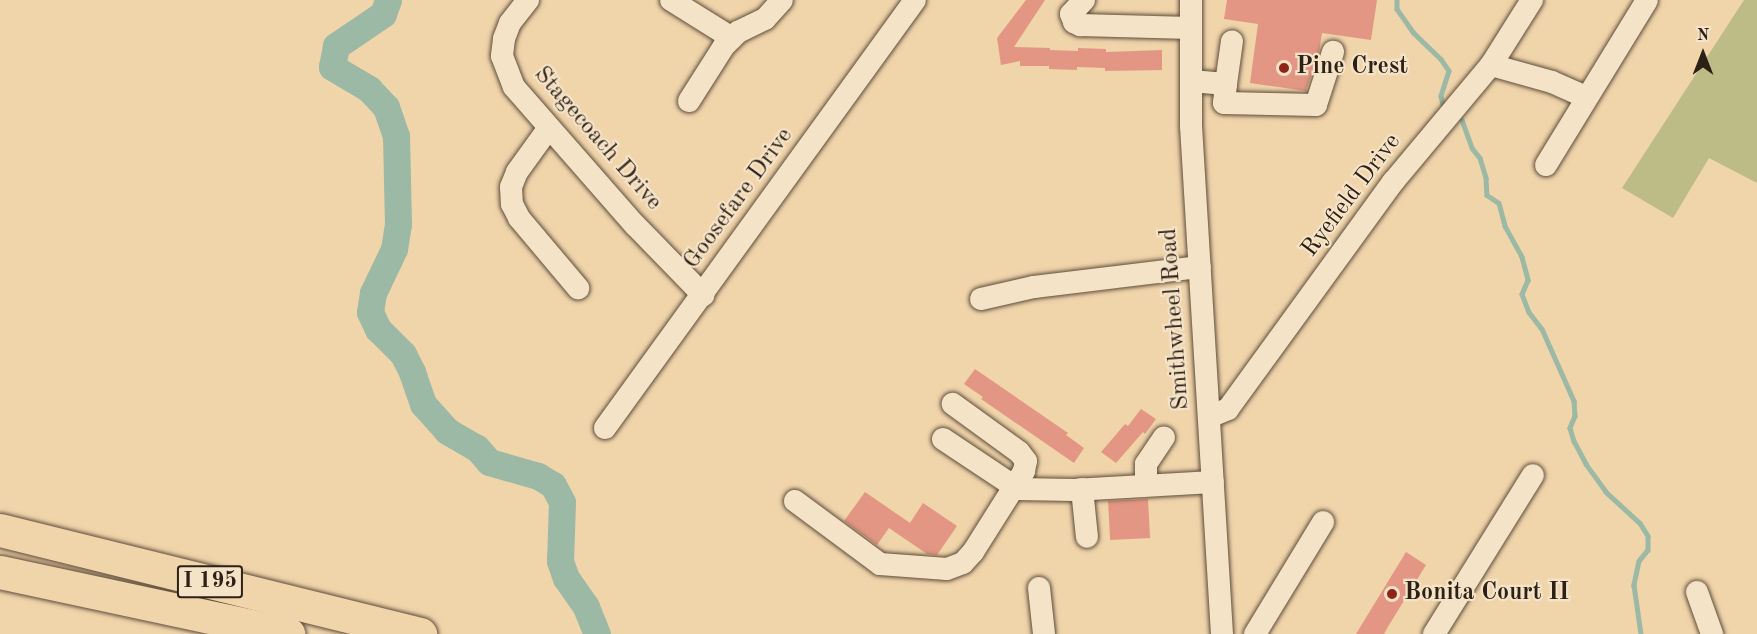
<!DOCTYPE html>
<style>
body{margin:0}
#map{position:relative;width:1757px;height:634px;overflow:hidden;background:#f0d4aa;font-family:"Old Standard TT",serif}
div>[style]{position:absolute}
.green>*{inset:0;background:#bdbc86}
.stream>*{height:4.5px;margin:-2.25px;padding:0 2.25px;transform-origin:2.25px;border-radius:2.25px;background:#9bb9a4}
.river>*{height:27px;margin:-13.5px;padding:0 13.5px;transform-origin:13.5px;border-radius:13.5px;background:#9bb9a4}
.building>*{inset:0;background:#e49684;transform-origin:0 0}
.roads{filter:drop-shadow(0 0 2px #5e4d3b) drop-shadow(0 0 2px #5e4d3b)}
.minor>*{height:22px;margin:-11px;padding:0 11px;transform-origin:11px;border-radius:11px;background:#f5e3c8}
.highway>*{height:33px;margin:-16.5px;padding:0 16.5px;transform-origin:16.5px;border-radius:16.5px;background:#f0d4aa}
.dots>*{width:16px;height:16px;translate:-50% -50%;box-sizing:border-box;border:3px solid #f5e3c8;border-radius:50%}
span{translate:-50% -50%;white-space:nowrap;text-align:center;line-height:1.15;-webkit-text-stroke:4.5px #f5e3c8;paint-order:stroke}
.shield-label span{padding:2px 4px;background:#f5e3c8;border:2px solid;border-radius:4px;-webkit-text-stroke-width:0}
.shield-label{font-size:22px;color:#2d2016;font-weight:700}
.poi-label{font-size:24px;color:#2d2016;font-weight:700}
.left{translate:0 -50%;text-align:left}
.street-label{font-size:24px;color:#2d2016}
.north{position:absolute;left:1673px;top:24px;width:60px;height:60px;-webkit-text-stroke:4px #f5e3c8;paint-order:stroke;rotate:0deg;font-size:16px;font-weight:700;line-height:24px;text-align:center;color:#2d2016}
.north::after{content:'';display:block;margin:auto;width:21px;height:27px;background:#2d2016;clip-path:polygon(50% 0,100% 100%,50% 72%,0 100%)}
</style>
<div id="map">
<div class="green">
<div style="clip-path:polygon(1744px 0,1757px 0,1757px 183px,1709px 158px,1673px 218px,1622px 188px)"></div>
</div>
<div class="stream">
<div style="left:1397px;top:0;width:9px;rotate:90deg"></div>
<div style="left:1397px;top:9px;width:29px;rotate:55deg"></div>
<div style="left:1414px;top:33px;width:37px;rotate:44deg"></div>
<div style="left:1441px;top:59px;width:14px;rotate:56deg"></div>
<div style="left:1449px;top:71px;width:26px;rotate:108deg"></div>
<div style="left:1441px;top:96px;width:9px;rotate:77deg"></div>
<div style="left:1462px;top:120px;width:30px;rotate:70deg"></div>
<div style="left:1472px;top:148px;width:13px;rotate:51deg"></div>
<div style="left:1480px;top:158px;width:21px;rotate:73deg"></div>
<div style="left:1486px;top:178px;width:17px;rotate:87deg"></div>
<div style="left:1487px;top:195px;width:14px;rotate:34deg"></div>
<div style="left:1499px;top:203px;width:24px;rotate:75deg"></div>
<div style="left:1505px;top:226px;width:35px;rotate:61deg"></div>
<div style="left:1522px;top:257px;width:24px;rotate:75deg"></div>
<div style="left:1528px;top:280px;width:15px;rotate:113deg"></div>
<div style="left:1522px;top:294px;width:19px;rotate:69deg"></div>
<div style="left:1529px;top:312px;width:21px;rotate:53deg"></div>
<div style="left:1542px;top:329px;width:79px;rotate:66deg"></div>
<div style="left:1574px;top:401px;width:15px;rotate:86deg"></div>
<div style="left:1575px;top:416px;width:13px;rotate:113deg"></div>
<div style="left:1570px;top:428px;width:14px;rotate:73deg"></div>
<div style="left:1574px;top:441px;width:26px;rotate:62deg"></div>
<div style="left:1586px;top:464px;width:34px;rotate:54deg"></div>
<div style="left:1606px;top:492px;width:46px;rotate:42.4deg"></div>
<div style="left:1640px;top:523px;width:15px;rotate:58deg"></div>
<div style="left:1648px;top:536px;width:14px;rotate:90deg"></div>
<div style="left:1648px;top:550px;width:14px;rotate:129deg"></div>
<div style="left:1639px;top:561px;width:25px;rotate:102deg"></div>
<div style="left:1634px;top:585px;width:49px;rotate:81.9deg"></div>
</div>
<div class="river">
<div style="left:388px;top:0;width:15px;rotate:110deg"></div>
<div style="left:383px;top:14px;width:57px;rotate:145.8deg"></div>
<div style="left:336px;top:46px;width:21px;rotate:101deg"></div>
<div style="left:332px;top:67px;width:43px;rotate:30.7deg"></div>
<div style="left:369px;top:89px;width:25px;rotate:47deg"></div>
<div style="left:386px;top:107px;width:31px;rotate:71deg"></div>
<div style="left:396px;top:136px;width:88px;rotate:88.7deg"></div>
<div style="left:398px;top:224px;width:25px;rotate:99deg"></div>
<div style="left:394px;top:249px;width:49px;rotate:115.5deg"></div>
<div style="left:373px;top:293px;width:19px;rotate:99deg"></div>
<div style="left:370px;top:312px;width:19px;rotate:65deg"></div>
<div style="left:378px;top:329px;width:35px;rotate:45deg"></div>
<div style="left:403px;top:354px;width:20px;rotate:63deg"></div>
<div style="left:412px;top:372px;width:34px;rotate:71deg"></div>
<div style="left:423px;top:404px;width:36px;rotate:48deg"></div>
<div style="left:447px;top:431px;width:34px;rotate:30deg"></div>
<div style="left:477px;top:448px;width:18px;rotate:49deg"></div>
<div style="left:489px;top:462px;width:51px;rotate:15.9deg"></div>
<div style="left:538px;top:476px;width:17px;rotate:31deg"></div>
<div style="left:553px;top:485px;width:19px;rotate:62deg"></div>
<div style="left:562px;top:502px;width:59px;rotate:91.9deg"></div>
<div style="left:560px;top:561px;width:18px;rotate:71deg"></div>
<div style="left:566px;top:578px;width:35px;rotate:55deg"></div>
<div style="left:586px;top:607px;width:29px;rotate:68deg"></div>
</div>
<div class="building">
<div style="clip-path:polygon(1026px 0,1045px 0,1014px 47px,1050px 48px,1050px 50px,1078px 51px,1078px 48px,1106px 49px,1106px 52px,1162px 50px,1162px 70px,1105px 71px,1105px 68px,1077px 67px,1077px 70px,1049px 69px,1049px 66px,1020px 66px,1020px 61px,1001px 65px,997px 38px)"></div>
<div style="clip-path:polygon(1227px 0,1377px 0,1371px 40px,1322px 33px,1319px 52px,1306px 91px,1250px 83px,1258px 24px,1224px 19px)"></div>
<div style="clip-path:polygon(975px 369px,1068px 433px,1066px 435px,1084px 448px,1074px 463px,981px 399px,983px 397px,964px 384px)"></div>
<div style="clip-path:polygon(1141px 409px,1156px 419px,1145px 434px,1143px 432px,1116px 463px,1101px 452px,1125px 424px,1128px 426px)"></div>
<div style="clip-path:polygon(865px 492px,910px 523px,923px 503px,957px 526px,937px 555px,927px 554px,889px 528px,877px 545px,844px 521px)"></div>
<div style="left:1148px;top:499px;width:39px;height:40px;rotate:87deg"></div>
<div style="clip-path:polygon(1406px 552px,1426px 565px,1389px 625px,1384px 634px,1356px 634px)"></div>
</div>
<div class="roads">
<div class="minor">
<div style="left:528px;top:0;width:29px;rotate:128deg"></div>
<div style="left:510px;top:23px;width:17px;rotate:111deg"></div>
<div style="left:504px;top:39px;width:17px;rotate:97deg"></div>
<div style="left:502px;top:56px;width:33px;rotate:69deg"></div>
<div style="left:514px;top:87px;width:184px;rotate:48.8deg"></div>
<div style="left:635px;top:225px;width:98px;rotate:45.8deg"></div>
<div style="left:671px;top:0;width:72px;rotate:31.9deg"></div>
<div style="left:1084px;top:0;width:19px;rotate:133deg"></div>
<div style="left:1071px;top:14px;width:9px;rotate:69deg"></div>
<div style="left:1074px;top:22px;width:7px;rotate:27deg"></div>
<div style="left:1080px;top:25px;width:111px;rotate:1.5deg"></div>
<div style="left:1191px;top:0;width:126px;rotate:90deg"></div>
<div style="left:1191px;top:126px;width:509px;rotate:86.51deg"></div>
<div style="left:1491px;top:65px;width:63px;rotate:15.6deg"></div>
<div style="left:1552px;top:82px;width:36px;rotate:24deg"></div>
<div style="left:1191px;top:81px;width:35px;rotate:5deg"></div>
<div style="left:1226px;top:84px;width:43px;rotate:-82.1deg"></div>
<div style="left:1226px;top:84px;width:19px;rotate:96deg"></div>
<div style="left:1224px;top:103px;width:92px;rotate:1.2deg"></div>
<div style="left:1316px;top:105px;width:56px;rotate:-72.2deg"></div>
<div style="left:689px;top:101px;width:65px;rotate:-57.5deg"></div>
<div style="left:724px;top:46px;width:20px;rotate:-45deg"></div>
<div style="left:738px;top:32px;width:30px;rotate:-26deg"></div>
<div style="left:765px;top:19px;width:25px;rotate:-48deg"></div>
<div style="left:548px;top:129px;width:53px;rotate:125.8deg"></div>
<div style="left:517px;top:172px;width:16px;rotate:112deg"></div>
<div style="left:511px;top:187px;width:17px;rotate:87deg"></div>
<div style="left:512px;top:204px;width:16px;rotate:63deg"></div>
<div style="left:519px;top:218px;width:92px;rotate:49.9deg"></div>
<div style="left:1546px;top:165px;width:193px;rotate:-58.5deg"></div>
<div style="left:981px;top:299px;width:54px;rotate:-12.8deg"></div>
<div style="left:1034px;top:287px;width:167px;rotate:-6.9deg"></div>
<div style="left:1209px;top:417px;width:21px;rotate:-23deg"></div>
<div style="left:1228px;top:409px;width:281px;rotate:-54deg"></div>
<div style="left:1393px;top:182px;width:153px;rotate:-50.1deg"></div>
<div style="left:1491px;top:65px;width:77px;rotate:-57.8deg"></div>
<div style="left:605px;top:428px;width:528px;rotate:-54.08deg"></div>
<div style="left:943px;top:439px;width:90px;rotate:33.7deg"></div>
<div style="left:1018px;top:489px;width:56px;rotate:1deg"></div>
<div style="left:1074px;top:490px;width:139px;rotate:-3.3deg"></div>
<div style="left:1146px;top:485px;width:21px;rotate:-90deg"></div>
<div style="left:1146px;top:464px;width:32px;rotate:-56deg"></div>
<div style="left:1082px;top:489px;width:48px;rotate:84.1deg"></div>
<div style="left:795px;top:501px;width:106px;rotate:36.5deg"></div>
<div style="left:880px;top:564px;width:67px;rotate:4.3deg"></div>
<div style="left:947px;top:569px;width:17px;rotate:-21deg"></div>
<div style="left:963px;top:563px;width:15px;rotate:-48deg"></div>
<div style="left:973px;top:552px;width:96px;rotate:-57.8deg"></div>
<div style="left:1024px;top:471px;width:10px;rotate:-79deg"></div>
<div style="left:1026px;top:461px;width:11px;rotate:-128deg"></div>
<div style="left:1019px;top:452px;width:82px;rotate:-144deg"></div>
<div style="left:1039px;top:588px;width:46px;rotate:83.8deg"></div>
<div style="left:1697px;top:592px;width:45px;rotate:70.3deg"></div>
<div style="left:1255px;top:634px;width:131px;rotate:-58.7deg"></div>
<div style="left:1434px;top:634px;width:187px;rotate:-58.1deg"></div>
</div>
<div class="highway">
<div style="left:0;top:530px;width:433px;rotate:13.9deg"></div>
<div style="left:0;top:572px;width:295px;rotate:12.1deg"></div>
</div>
</div>
<div class="dots">
<div style="left:1284px;top:68px;background:#8f2418"></div>
<div style="left:1392px;top:594px;background:#8f2418"></div>
</div>
<div class="shield-label">
<span style="left:210px;top:582px">I 195</span>
</div>
<div class="poi-label">
<span class="left" style="left:1296px;top:68px">Pine Crest</span>
<span class="left" style="left:1404px;top:594px">Bonita Court II</span>
</div>
<div class="street-label">
<span style="left:597px;top:139px;rotate:49deg">Stagecoach Drive</span>
<span style="left:1352px;top:196px;rotate:-53deg">Ryefield Drive</span>
<span style="left:739px;top:199px;rotate:-54deg">Goosefare Drive</span>
<span style="left:1176px;top:319px;rotate:-94deg">Smithwheel Road</span>
</div>
<div class="north">N</div>
</div>
